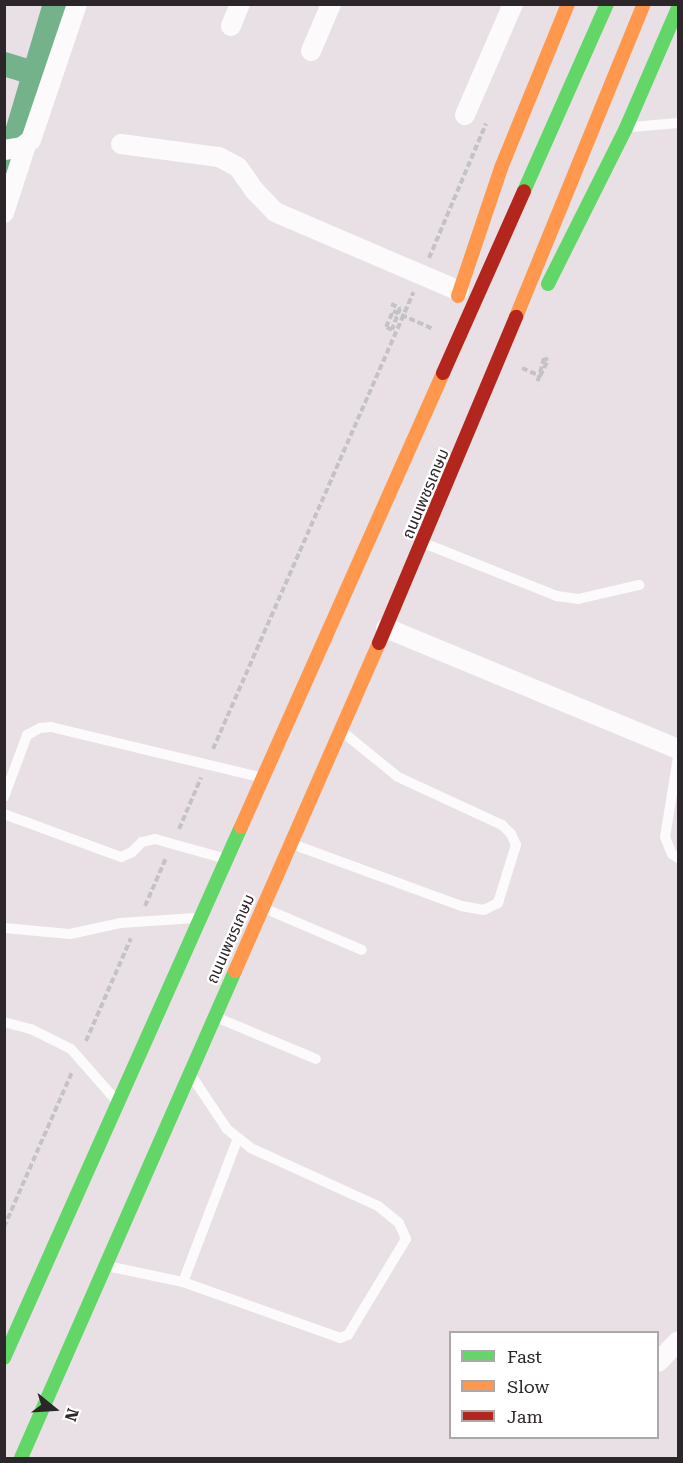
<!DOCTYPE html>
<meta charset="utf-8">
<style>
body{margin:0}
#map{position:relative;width:683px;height:1463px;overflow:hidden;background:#e8e0e4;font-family:"Roboto Serif","Noto Sans Thai",serif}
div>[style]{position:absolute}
.canal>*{height:24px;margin:-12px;padding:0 12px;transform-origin:12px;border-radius:12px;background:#74b28c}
.path>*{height:4px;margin-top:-2px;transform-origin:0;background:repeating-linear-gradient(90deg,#c5c2c4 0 6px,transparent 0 9px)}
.lane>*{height:10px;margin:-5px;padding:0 5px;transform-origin:5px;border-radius:5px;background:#fcfafb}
.street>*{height:20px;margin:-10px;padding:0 10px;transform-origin:10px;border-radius:10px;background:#fcfafb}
.fast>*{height:14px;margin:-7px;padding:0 7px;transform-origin:7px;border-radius:7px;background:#63d668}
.slow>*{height:14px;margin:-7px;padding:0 7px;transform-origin:7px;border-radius:7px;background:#ff974d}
.jam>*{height:14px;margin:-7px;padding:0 7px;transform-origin:7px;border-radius:7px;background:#b3261e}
span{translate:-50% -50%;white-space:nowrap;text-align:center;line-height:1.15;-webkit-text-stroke:4.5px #fff;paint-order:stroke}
.street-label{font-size:16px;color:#2c262a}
.frame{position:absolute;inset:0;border:6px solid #2c262a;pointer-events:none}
.legend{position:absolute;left:449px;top:1331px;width:210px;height:108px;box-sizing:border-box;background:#fff;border:2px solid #aba8aa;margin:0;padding:8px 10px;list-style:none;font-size:18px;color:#2c262a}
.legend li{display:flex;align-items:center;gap:12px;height:30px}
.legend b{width:30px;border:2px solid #aba8aa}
.north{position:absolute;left:24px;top:1379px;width:60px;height:60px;-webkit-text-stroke:4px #fff;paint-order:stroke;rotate:108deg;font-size:16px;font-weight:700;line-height:24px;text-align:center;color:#2c262a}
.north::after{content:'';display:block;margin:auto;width:21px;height:27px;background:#2c262a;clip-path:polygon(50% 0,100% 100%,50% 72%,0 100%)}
</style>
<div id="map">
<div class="canal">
<div style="left:4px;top:64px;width:30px;rotate:17deg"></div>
<div style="left:4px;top:176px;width:179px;rotate:-73.5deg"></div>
</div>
<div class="path">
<div style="left:429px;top:258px;width:146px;rotate:-67deg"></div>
<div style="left:391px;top:304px;width:10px;rotate:24deg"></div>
<div style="left:400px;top:308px;width:23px;rotate:110deg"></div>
<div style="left:392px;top:330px;width:7px;rotate:-153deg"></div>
<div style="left:386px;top:327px;width:17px;rotate:-66deg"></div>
<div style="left:393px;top:311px;width:44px;rotate:24.2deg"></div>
<div style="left:522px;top:368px;width:20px;rotate:24deg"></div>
<div style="left:540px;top:376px;width:18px;rotate:-63deg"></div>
<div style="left:548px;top:360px;width:4px;rotate:-153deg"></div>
<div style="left:544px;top:358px;width:27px;rotate:105deg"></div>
<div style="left:213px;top:749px;width:499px;rotate:-66.3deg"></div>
<div style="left:179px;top:829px;width:56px;rotate:-66.7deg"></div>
<div style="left:145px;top:906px;width:52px;rotate:-66.4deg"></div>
<div style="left:86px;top:1041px;width:112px;rotate:-66.4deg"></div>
<div style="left:4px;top:1227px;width:169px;rotate:-66.3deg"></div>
</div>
<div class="lane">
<div style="left:632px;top:127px;width:46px;rotate:-5deg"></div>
<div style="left:426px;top:544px;width:141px;rotate:21.7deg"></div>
<div style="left:557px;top:596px;width:21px;rotate:8deg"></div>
<div style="left:578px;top:599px;width:63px;rotate:-12.9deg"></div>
<div style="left:678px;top:757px;width:81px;rotate:99.2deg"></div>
<div style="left:665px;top:837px;width:18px;rotate:68deg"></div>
<div style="left:672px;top:854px;width:7px;rotate:34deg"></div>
<div style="left:4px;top:797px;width:66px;rotate:-69.6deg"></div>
<div style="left:27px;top:735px;width:15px;rotate:-28deg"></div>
<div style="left:40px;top:728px;width:11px;rotate:-5deg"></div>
<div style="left:51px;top:727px;width:215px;rotate:13.5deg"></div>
<div style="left:4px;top:814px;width:125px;rotate:20.2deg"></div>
<div style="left:121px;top:857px;width:12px;rotate:-24deg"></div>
<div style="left:132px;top:852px;width:14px;rotate:-45deg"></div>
<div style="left:142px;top:842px;width:13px;rotate:-13deg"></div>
<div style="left:155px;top:839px;width:71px;rotate:15.6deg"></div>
<div style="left:292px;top:844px;width:180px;rotate:20.1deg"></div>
<div style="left:461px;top:906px;width:23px;rotate:10deg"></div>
<div style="left:484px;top:910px;width:16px;rotate:-27deg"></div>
<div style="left:498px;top:903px;width:61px;rotate:-72.8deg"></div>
<div style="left:516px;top:845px;width:12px;rotate:-114deg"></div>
<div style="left:511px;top:834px;width:13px;rotate:-135deg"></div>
<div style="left:502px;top:825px;width:115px;rotate:-155.2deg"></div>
<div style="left:398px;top:777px;width:70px;rotate:-140.8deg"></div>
<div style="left:266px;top:909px;width:104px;rotate:23.1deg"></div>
<div style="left:4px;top:928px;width:66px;rotate:5.2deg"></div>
<div style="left:70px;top:934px;width:51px;rotate:-12.4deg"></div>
<div style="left:120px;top:923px;width:75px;rotate:-3.8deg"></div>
<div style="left:218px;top:1018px;width:106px;rotate:22.7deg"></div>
<div style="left:4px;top:1022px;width:28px;rotate:15deg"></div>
<div style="left:31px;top:1029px;width:45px;rotate:26.6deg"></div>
<div style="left:71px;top:1049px;width:65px;rotate:48.7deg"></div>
<div style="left:107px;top:1266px;width:78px;rotate:11.9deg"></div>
<div style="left:183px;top:1282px;width:167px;rotate:19.6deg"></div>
<div style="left:340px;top:1338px;width:9px;rotate:-21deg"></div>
<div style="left:348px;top:1335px;width:112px;rotate:-58.9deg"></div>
<div style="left:406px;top:1239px;width:17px;rotate:-114deg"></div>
<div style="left:399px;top:1223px;width:27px;rotate:-141deg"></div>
<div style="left:378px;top:1206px;width:140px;rotate:-155.5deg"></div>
<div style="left:251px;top:1148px;width:31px;rotate:-142deg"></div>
<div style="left:227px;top:1129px;width:61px;rotate:-123.7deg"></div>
<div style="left:183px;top:1282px;width:154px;rotate:-69.1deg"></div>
</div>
<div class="street">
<div style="left:231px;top:26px;width:24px;rotate:-68deg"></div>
<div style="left:311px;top:51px;width:51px;rotate:-66.9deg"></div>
<div style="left:465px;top:115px;width:121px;rotate:-66.6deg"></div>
<div style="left:121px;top:144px;width:99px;rotate:7.6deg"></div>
<div style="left:219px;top:157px;width:21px;rotate:28deg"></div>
<div style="left:238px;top:167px;width:28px;rotate:55deg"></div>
<div style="left:254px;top:190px;width:30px;rotate:46deg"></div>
<div style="left:275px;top:212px;width:200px;rotate:23.2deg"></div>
<div style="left:4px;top:150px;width:18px;rotate:-9deg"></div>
<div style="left:22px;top:147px;width:11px;rotate:-38deg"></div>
<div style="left:31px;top:140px;width:144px;rotate:-71.3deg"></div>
<div style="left:4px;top:213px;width:71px;rotate:-72.1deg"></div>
<div style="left:386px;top:628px;width:316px;rotate:22.5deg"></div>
<div style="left:658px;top:1362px;width:29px;rotate:-46deg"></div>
</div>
<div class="fast">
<div style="left:524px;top:191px;width:205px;rotate:-66.1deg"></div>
<div style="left:548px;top:284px;width:174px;rotate:-63.4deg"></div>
<div style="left:626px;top:128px;width:131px;rotate:-66.6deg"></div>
<div style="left:4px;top:1358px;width:581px;rotate:-65.95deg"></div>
<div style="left:21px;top:1458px;width:532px;rotate:-66.28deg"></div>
</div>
<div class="slow">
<div style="left:458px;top:296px;width:135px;rotate:-71.4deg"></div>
<div style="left:501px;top:168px;width:177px;rotate:-67.8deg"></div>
<div style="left:516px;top:317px;width:338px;rotate:-67.8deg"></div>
<div style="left:241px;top:827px;width:497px;rotate:-66deg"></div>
<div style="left:235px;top:971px;width:358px;rotate:-66.3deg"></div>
</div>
<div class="jam">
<div style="left:443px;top:373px;width:199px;rotate:-66deg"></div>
<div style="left:379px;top:643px;width:354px;rotate:-67.2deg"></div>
</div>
<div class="street-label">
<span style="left:426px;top:494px;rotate:-67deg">ถนนเพชรเกษม</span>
<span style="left:231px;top:939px;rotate:-66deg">ถนนเพชรเกษม</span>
</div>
<div class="frame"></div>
<ul class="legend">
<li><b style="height:8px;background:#63d668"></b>Fast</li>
<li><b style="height:8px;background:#ff974d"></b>Slow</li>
<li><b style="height:8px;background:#b3261e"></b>Jam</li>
</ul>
<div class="north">N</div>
</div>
